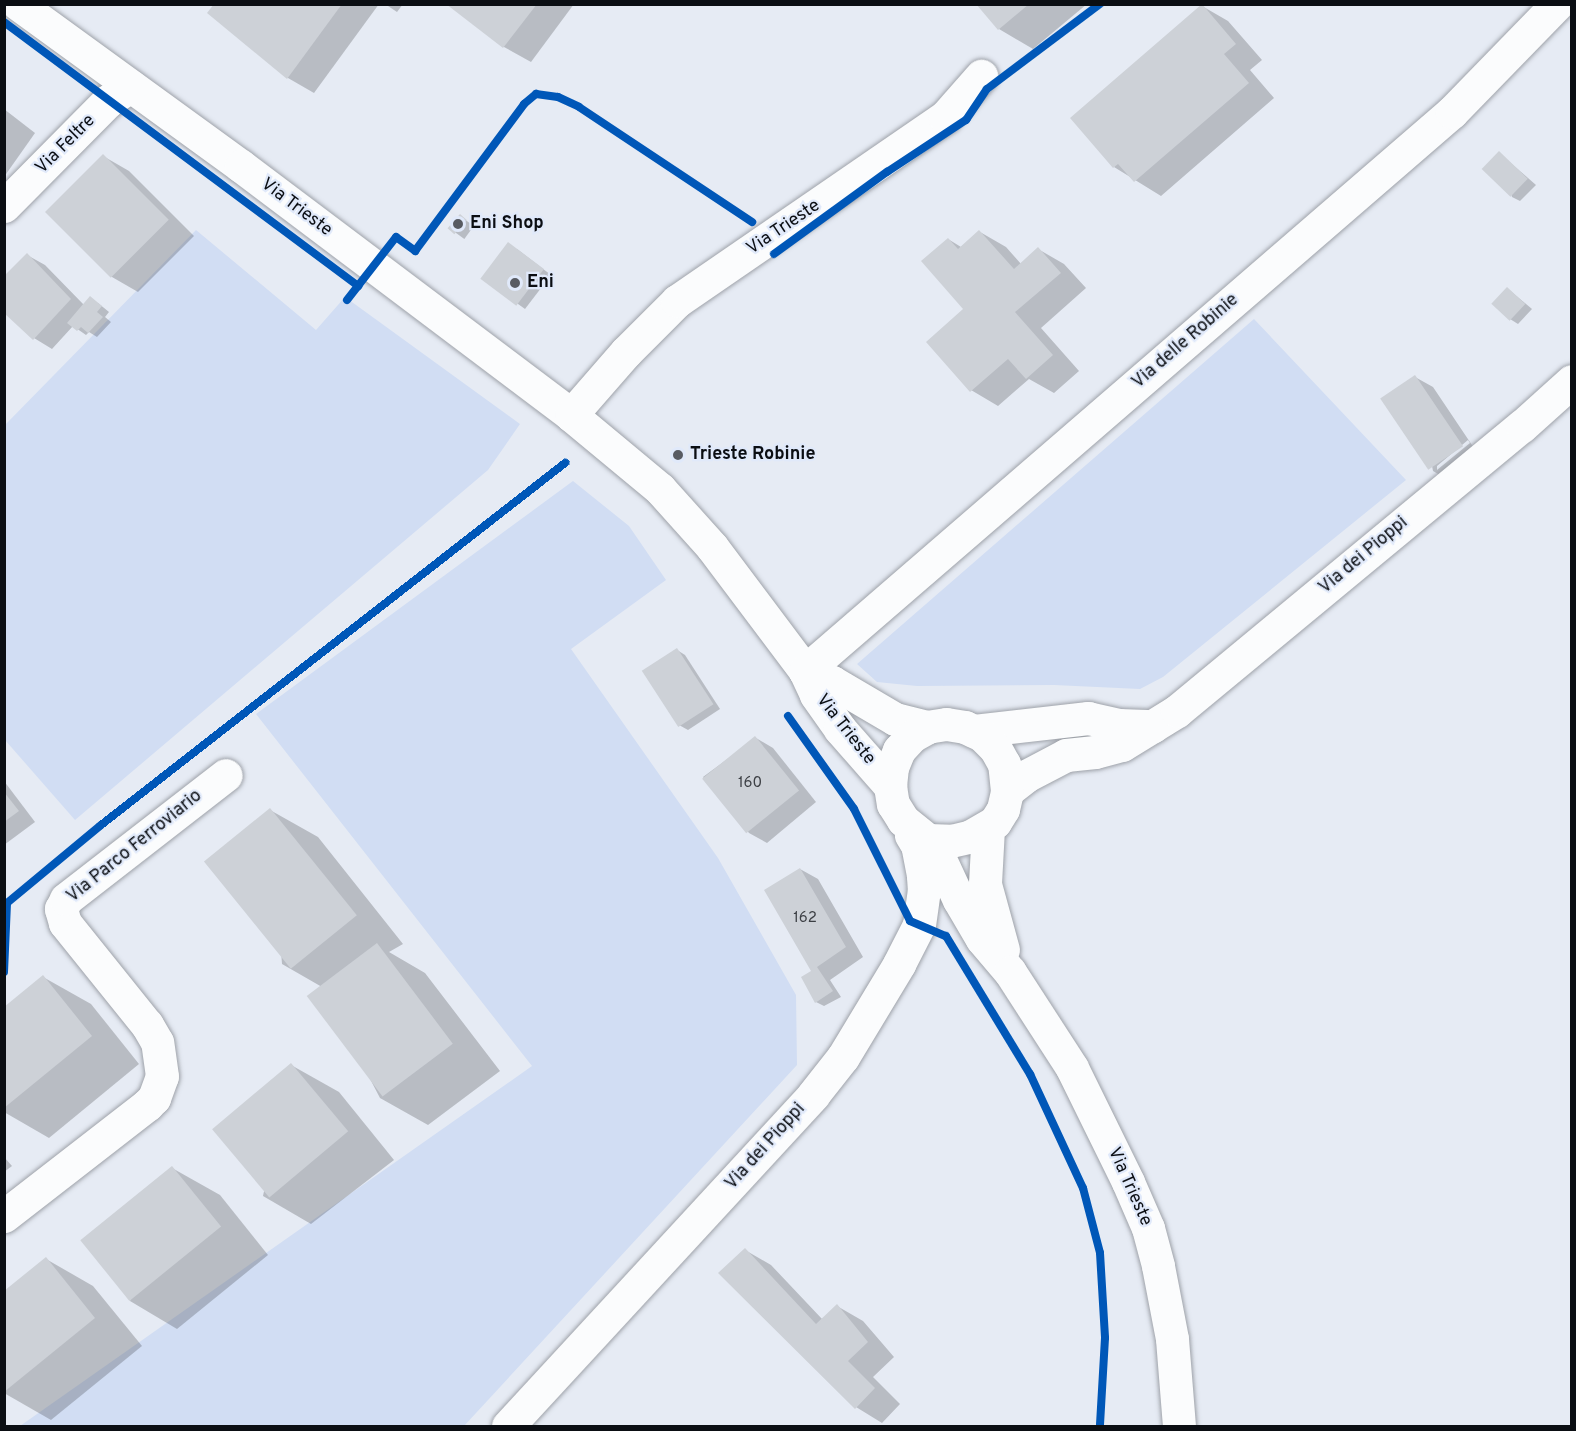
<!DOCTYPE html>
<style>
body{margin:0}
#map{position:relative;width:1576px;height:1431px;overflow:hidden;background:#e6ebf4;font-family:Overpass,sans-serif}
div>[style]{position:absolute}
.green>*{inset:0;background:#d1ddf3}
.shadow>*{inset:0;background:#0003;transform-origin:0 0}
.building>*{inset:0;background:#cdd1d7;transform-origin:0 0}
.roads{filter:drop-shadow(0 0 2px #9ea2a9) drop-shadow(0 0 2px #9ea2a9)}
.minor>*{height:33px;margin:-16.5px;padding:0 16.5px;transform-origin:16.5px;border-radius:16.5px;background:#fbfcfd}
.cycleway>*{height:8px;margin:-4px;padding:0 4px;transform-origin:4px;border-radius:4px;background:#0057b8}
.dots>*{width:16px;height:16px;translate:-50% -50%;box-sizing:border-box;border:3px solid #e0e9fa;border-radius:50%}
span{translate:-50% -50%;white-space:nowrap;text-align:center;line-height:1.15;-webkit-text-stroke:4.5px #e0e9fa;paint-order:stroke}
.number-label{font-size:15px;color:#3c3f44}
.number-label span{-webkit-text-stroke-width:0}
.street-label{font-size:18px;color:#0b0e13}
.poi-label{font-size:18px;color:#0b0e13;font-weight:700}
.left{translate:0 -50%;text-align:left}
.frame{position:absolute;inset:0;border:6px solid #0b0e13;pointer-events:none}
</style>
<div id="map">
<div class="green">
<div style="clip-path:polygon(196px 230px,316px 330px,345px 297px,520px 424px,488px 470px,75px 820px,5px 740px,5px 425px)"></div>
<div style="clip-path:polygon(1254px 319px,1406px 480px,1163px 677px,1140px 689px,1054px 685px,917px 686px,877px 682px,857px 664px)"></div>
<div style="clip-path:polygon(573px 481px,629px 526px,666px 580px,571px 649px,718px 858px,796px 995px,797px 1065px,464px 1426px,20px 1426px,532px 1066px,256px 714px)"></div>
</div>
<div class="shadow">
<div style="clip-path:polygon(216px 4px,379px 4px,314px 93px,288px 78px)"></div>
<div style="clip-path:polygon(385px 4px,403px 4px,397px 12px)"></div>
<div style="clip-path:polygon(449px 4px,574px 4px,531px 62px,504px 47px)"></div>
<div style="clip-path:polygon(978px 4px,1087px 4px,1033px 49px,999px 29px)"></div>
<div style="clip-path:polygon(1202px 6px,1228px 21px,1262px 60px,1250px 70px,1274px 98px,1161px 196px,1114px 167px)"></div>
<div style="clip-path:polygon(4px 109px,35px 133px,4px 177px)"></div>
<div style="clip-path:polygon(1499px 153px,1536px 185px,1520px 201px,1512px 197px)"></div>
<div style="clip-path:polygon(103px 156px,129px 171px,194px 236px,138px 292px,112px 277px,49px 213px)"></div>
<div style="left:460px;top:216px;width:17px;height:16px;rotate:36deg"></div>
<div style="clip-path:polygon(980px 232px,1006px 247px,1021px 264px,1038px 249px,1064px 264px,1086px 288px,1041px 328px,1079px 371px,1054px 393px,1029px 379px,998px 406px,971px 390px,965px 309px,948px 239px,961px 247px)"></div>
<div style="clip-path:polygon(517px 249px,551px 275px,525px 309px,482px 278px)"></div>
<div style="clip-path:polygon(27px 255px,45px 265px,84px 305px,98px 303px,109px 312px,105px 317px,111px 322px,97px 337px,89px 332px,86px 335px,73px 326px,52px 349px,34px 338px)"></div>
<div style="clip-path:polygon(1508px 289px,1532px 309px,1518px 324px,1510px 319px)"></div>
<div style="clip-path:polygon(evenodd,1415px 377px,1433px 387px,1480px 457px,1450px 481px,1433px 471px,1415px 377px,1468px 440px,1470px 443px,1437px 470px,1437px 466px,1468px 440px)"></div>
<div style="clip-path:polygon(677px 650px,685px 655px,720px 709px,688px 730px,679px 725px)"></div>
<div style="clip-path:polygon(756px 738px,773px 748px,816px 802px,767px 843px,749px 833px,703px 777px)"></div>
<div style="clip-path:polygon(4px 781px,35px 822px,4px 845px)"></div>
<div style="clip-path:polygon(270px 810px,318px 837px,403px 944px,389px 952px,425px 973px,500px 1071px,428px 1125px,380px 1098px,322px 987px,282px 964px)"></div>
<div style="clip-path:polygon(800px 869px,818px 879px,863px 957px,830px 980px,841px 997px,824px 1006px,816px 1002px)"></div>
<div style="clip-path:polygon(43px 977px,91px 1004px,139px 1064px,49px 1138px,4px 1112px,4px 1009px)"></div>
<div style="clip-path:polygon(291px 1065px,339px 1092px,394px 1160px,311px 1224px,263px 1196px)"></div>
<div style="clip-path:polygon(4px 1157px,12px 1166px,4px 1172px)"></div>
<div style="clip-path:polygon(172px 1168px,220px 1195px,268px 1255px,177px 1329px,130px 1301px)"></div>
<div style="clip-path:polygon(745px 1250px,771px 1265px,823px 1320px,837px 1306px,863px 1321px,894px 1357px,873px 1377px,900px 1404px,882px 1423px,856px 1407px)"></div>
<div style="clip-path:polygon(46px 1259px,93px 1286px,142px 1346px,51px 1420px,4px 1393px,4px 1293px)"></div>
</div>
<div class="building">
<div style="clip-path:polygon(214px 4px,342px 4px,287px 79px,207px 13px)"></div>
<div style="clip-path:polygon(446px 4px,537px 4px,503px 48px)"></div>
<div style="clip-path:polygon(976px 4px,1029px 4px,998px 30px)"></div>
<div style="clip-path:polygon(1202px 4px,1236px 44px,1224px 54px,1249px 83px,1134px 182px,1118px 164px,1113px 168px,1070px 118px)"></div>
<div style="left:1499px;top:151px;width:40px;height:25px;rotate:44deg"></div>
<div style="left:103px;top:154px;width:93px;height:82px;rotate:45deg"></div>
<div style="left:460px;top:214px;width:9px;height:19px;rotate:41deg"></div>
<div style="clip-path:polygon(979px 230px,1014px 269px,1038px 247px,1061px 273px,1015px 312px,1053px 355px,1026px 379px,1008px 359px,970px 392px,926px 342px,963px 309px,921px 261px,948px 238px,958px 249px)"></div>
<div style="left:508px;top:242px;width:45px;height:46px;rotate:37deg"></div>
<div style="clip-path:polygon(27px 253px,71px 299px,33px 340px,4px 313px,4px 276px)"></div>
<div style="left:1507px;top:287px;width:25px;height:23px;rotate:43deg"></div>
<div style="clip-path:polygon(90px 296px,102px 306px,97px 312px,103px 317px,88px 333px,81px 327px,77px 331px,67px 323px)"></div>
<div style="left:1415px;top:375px;width:86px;height:42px;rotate:56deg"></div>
<div style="left:677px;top:648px;width:67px;height:42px;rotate:57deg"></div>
<div style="left:755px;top:736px;width:70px;height:68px;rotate:51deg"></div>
<div style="clip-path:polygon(4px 792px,19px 811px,4px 822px)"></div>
<div style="left:270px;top:808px;width:138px;height:85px;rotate:51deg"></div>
<div style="clip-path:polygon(800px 868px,846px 947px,817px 967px,833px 991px,815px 1003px,801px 977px,811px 971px,764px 890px)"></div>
<div style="left:377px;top:943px;width:126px;height:88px;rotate:53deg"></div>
<div style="clip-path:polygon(43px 975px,92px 1036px,4px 1108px,4px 1007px)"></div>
<div style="left:291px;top:1063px;width:89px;height:103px;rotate:50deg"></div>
<div style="left:172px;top:1166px;width:78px;height:118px;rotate:51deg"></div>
<div style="clip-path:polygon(745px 1248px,816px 1324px,837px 1304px,868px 1342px,848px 1361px,875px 1388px,855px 1409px,718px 1273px)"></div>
<div style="clip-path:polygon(46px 1257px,95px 1318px,4px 1392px,4px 1291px)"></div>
</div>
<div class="roads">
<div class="minor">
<div style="left:18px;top:4px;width:276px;rotate:36deg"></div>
<div style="left:241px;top:166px;width:413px;rotate:37deg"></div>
<div style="left:571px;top:415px;width:116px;rotate:39.7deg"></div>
<div style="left:660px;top:489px;width:78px;rotate:48.1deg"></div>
<div style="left:712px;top:547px;width:155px;rotate:53.1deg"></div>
<div style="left:805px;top:671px;width:26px;rotate:65deg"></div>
<div style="left:816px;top:695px;width:42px;rotate:54.8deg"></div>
<div style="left:840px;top:729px;width:76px;rotate:48.7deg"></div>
<div style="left:4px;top:206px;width:148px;rotate:-45.3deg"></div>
<div style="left:108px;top:101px;width:27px;rotate:-34deg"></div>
<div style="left:571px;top:415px;width:84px;rotate:-48.9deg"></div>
<div style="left:626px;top:352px;width:72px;rotate:-45deg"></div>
<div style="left:677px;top:301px;width:325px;rotate:-34.5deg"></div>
<div style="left:945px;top:117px;width:55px;rotate:-48.7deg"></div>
<div style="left:805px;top:671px;width:855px;rotate:-40.83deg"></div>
<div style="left:1452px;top:112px;width:151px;rotate:-45.8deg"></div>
<div style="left:805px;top:671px;width:29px;rotate:22deg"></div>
<div style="left:832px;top:682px;width:73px;rotate:30.4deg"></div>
<div style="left:895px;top:719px;width:34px;rotate:14deg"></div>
<div style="left:974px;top:731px;width:115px;rotate:-6.5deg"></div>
<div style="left:1088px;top:718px;width:32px;rotate:13deg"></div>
<div style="left:1119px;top:725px;width:34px;rotate:2deg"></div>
<div style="left:1007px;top:791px;width:24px;rotate:-38deg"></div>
<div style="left:1026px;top:776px;width:45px;rotate:-27.7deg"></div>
<div style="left:1066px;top:755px;width:29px;rotate:-6deg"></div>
<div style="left:1095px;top:752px;width:28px;rotate:-15deg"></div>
<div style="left:1122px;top:745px;width:65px;rotate:-31.7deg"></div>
<div style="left:1177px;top:711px;width:447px;rotate:-39.6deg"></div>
<div style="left:1522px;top:426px;width:67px;rotate:-42deg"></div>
<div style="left:988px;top:828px;width:56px;rotate:93.1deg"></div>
<div style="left:985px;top:884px;width:68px;rotate:74.7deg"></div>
<div style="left:928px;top:840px;width:23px;rotate:2deg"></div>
<div style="left:951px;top:841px;width:18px;rotate:-13deg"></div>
<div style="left:969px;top:837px;width:30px;rotate:-30deg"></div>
<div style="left:995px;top:822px;width:15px;rotate:-58deg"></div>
<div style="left:1003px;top:809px;width:18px;rotate:-77deg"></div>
<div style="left:1007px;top:791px;width:27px;rotate:-96deg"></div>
<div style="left:1004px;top:764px;width:18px;rotate:-119deg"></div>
<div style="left:995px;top:748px;width:18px;rotate:-135deg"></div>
<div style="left:982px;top:735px;width:19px;rotate:-155deg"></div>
<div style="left:965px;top:727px;width:19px;rotate:-171deg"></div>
<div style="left:946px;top:724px;width:18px;rotate:171deg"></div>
<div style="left:928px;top:727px;width:18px;rotate:151deg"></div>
<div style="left:912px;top:736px;width:19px;rotate:133deg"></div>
<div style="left:899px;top:750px;width:18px;rotate:112deg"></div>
<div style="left:892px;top:767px;width:19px;rotate:96deg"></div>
<div style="left:890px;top:786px;width:18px;rotate:81deg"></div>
<div style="left:893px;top:804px;width:19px;rotate:58deg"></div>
<div style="left:903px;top:820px;width:32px;rotate:39deg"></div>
<div style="left:928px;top:840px;width:20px;rotate:57deg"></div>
<div style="left:939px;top:857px;width:47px;rotate:65.1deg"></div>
<div style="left:959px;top:900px;width:45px;rotate:59.5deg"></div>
<div style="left:982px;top:939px;width:43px;rotate:49.7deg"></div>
<div style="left:1010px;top:972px;width:114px;rotate:57.1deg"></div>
<div style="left:1072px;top:1068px;width:127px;rotate:63.8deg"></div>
<div style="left:1128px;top:1182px;width:50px;rotate:66.5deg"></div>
<div style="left:1148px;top:1228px;width:39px;rotate:75deg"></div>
<div style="left:1158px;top:1266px;width:74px;rotate:79.1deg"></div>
<div style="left:1172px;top:1339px;width:87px;rotate:85.4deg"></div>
<div style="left:4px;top:1216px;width:181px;rotate:-37.8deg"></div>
<div style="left:147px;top:1105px;width:10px;rotate:-45deg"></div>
<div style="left:154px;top:1098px;width:23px;rotate:-70deg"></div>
<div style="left:162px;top:1076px;width:34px;rotate:-98deg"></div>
<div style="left:157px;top:1042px;width:20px;rotate:-120deg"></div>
<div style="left:147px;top:1025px;width:131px;rotate:-128.8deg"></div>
<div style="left:65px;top:923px;width:15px;rotate:-106deg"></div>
<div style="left:61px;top:909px;width:11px;rotate:-63deg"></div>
<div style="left:66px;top:899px;width:202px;rotate:-37.8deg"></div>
<div style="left:508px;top:1426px;width:450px;rotate:-47.3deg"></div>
<div style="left:813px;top:1095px;width:48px;rotate:-51.7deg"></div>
<div style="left:843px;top:1057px;width:109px;rotate:-58.9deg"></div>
<div style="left:899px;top:964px;width:44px;rotate:-62.9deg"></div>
<div style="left:919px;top:925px;width:34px;rotate:-82deg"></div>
<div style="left:924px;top:891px;width:16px;rotate:-94deg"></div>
<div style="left:923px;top:875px;width:31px;rotate:-101deg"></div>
<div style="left:917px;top:845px;width:12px;rotate:-121deg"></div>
</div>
</div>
<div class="cycleway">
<div style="left:4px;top:22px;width:442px;rotate:36.7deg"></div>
<div style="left:774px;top:254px;width:140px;rotate:-36deg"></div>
<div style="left:887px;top:172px;width:95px;rotate:-33.4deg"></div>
<div style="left:966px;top:120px;width:37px;rotate:-56deg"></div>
<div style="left:987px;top:89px;width:141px;rotate:-37deg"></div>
<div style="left:347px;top:300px;width:80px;rotate:-52.1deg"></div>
<div style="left:396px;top:237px;width:24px;rotate:36deg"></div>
<div style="left:415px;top:251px;width:183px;rotate:-53.4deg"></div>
<div style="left:524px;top:104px;width:16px;rotate:-40deg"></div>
<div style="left:536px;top:94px;width:22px;rotate:8deg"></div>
<div style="left:558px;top:97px;width:23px;rotate:25deg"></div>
<div style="left:579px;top:107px;width:208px;rotate:33.6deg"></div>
<div style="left:788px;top:716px;width:114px;rotate:54.6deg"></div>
<div style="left:854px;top:809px;width:125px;rotate:63.4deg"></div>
<div style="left:910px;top:921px;width:39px;rotate:23deg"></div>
<div style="left:946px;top:936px;width:162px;rotate:58.7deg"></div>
<div style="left:1030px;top:1074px;width:126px;rotate:65.1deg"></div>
<div style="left:1083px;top:1188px;width:67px;rotate:75.3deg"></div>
<div style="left:1100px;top:1253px;width:85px;rotate:86.6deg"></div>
<div style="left:1105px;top:1338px;width:88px;rotate:93.3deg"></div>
<div style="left:4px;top:972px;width:69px;rotate:-87.5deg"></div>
<div style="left:7px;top:903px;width:122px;rotate:-39.7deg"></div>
<div style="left:101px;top:825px;width:589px;rotate:-37.96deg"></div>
</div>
<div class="dots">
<div style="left:458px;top:224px;background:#585b62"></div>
<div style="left:515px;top:283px;background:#585b62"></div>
<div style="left:678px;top:455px;background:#585b62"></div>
</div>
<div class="number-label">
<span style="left:750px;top:784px">160</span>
<span style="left:805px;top:919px">162</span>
</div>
<div class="street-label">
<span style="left:66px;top:145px;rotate:-45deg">Via Feltre</span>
<span style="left:296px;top:208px;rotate:37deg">Via Trieste</span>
<span style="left:784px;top:228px;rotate:-34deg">Via Trieste</span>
<span style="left:1186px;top:342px;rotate:-41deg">Via delle Robinie</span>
<span style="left:1364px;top:556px;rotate:-40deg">Via dei Pioppi</span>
<span style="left:845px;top:730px;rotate:52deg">Via Trieste</span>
<span style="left:135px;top:847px;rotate:-39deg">Via Parco Ferroviario</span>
<span style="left:766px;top:1147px;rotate:-48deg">Via dei Pioppi</span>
<span style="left:1129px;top:1187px;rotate:66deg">Via Trieste</span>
</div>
<div class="poi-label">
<span class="left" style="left:470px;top:224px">Eni Shop</span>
<span class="left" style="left:527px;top:283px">Eni</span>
<span class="left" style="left:690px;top:455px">Trieste Robinie</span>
</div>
<div class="frame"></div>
</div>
